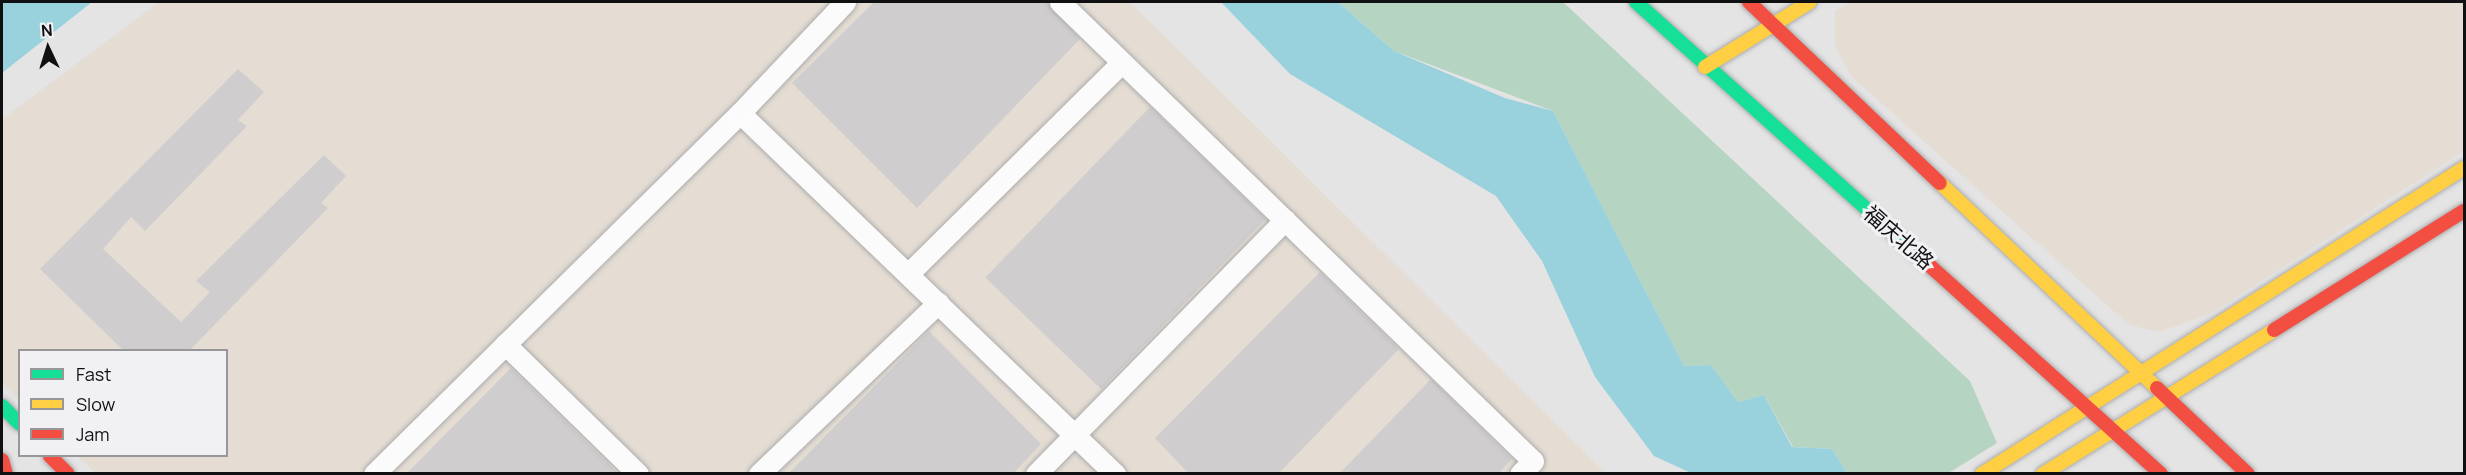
<!DOCTYPE html>
<meta charset="utf-8">
<style>
body{margin:0}
#map{position:relative;width:2466px;height:475px;overflow:hidden;background:#e4e4e5;font-family:Manrope,"Noto Sans SC",sans-serif}
div>[style]{position:absolute}
.commercial>*{inset:0;background:#e5ddd3}
.green>*{inset:0;background:#b5d4c2}
.water>*{inset:0;background:#99d2dc}
.building>*{inset:0;background:#cfcdce;transform-origin:0 0}
.roads{filter:drop-shadow(0 0 2px #acacad) drop-shadow(0 0 2px #acacad)}
.street>*{height:21px;margin:-10.5px;padding:0 10.5px;transform-origin:10.5px;border-radius:10.5px;background:#fbfbfb}
.fast>*{height:14px;margin:-7px;padding:0 7px;transform-origin:7px;border-radius:7px;background:#16e098}
.slow>*{height:14px;margin:-7px;padding:0 7px;transform-origin:7px;border-radius:7px;background:#ffcf43}
.jam>*{height:14px;margin:-7px;padding:0 7px;transform-origin:7px;border-radius:7px;background:#f24e42}
span{translate:-50% -50%;white-space:nowrap;text-align:center;line-height:1.15;-webkit-text-stroke:6px #f1f0f3;paint-order:stroke}
.street-label{font-size:21px;color:#100f11}
.frame{position:absolute;inset:0;border:3px solid #100f11;pointer-events:none}
.legend{position:absolute;left:18px;top:349px;width:210px;height:108px;box-sizing:border-box;background:#f1f0f3;border:2px solid #979699;margin:0;padding:8px 10px;list-style:none;font-size:18px;color:#100f11}
.legend li{display:flex;align-items:center;gap:12px;height:30px}
.legend b{width:30px;border:2px solid #979699}
.north{position:absolute;left:18px;top:18px;width:60px;height:60px;-webkit-text-stroke:4px #f1f0f3;paint-order:stroke;rotate:356deg;font-size:16px;font-weight:700;line-height:24px;text-align:center;color:#100f11}
.north::after{content:'';display:block;margin:auto;width:21px;height:27px;background:#100f11;clip-path:polygon(50% 0,100% 100%,50% 72%,0 100%)}
</style>
<div id="map">
<div class="commercial">
<div style="clip-path:polygon(159px 2px,1130px 2px,1606px 473px,96px 473px,77px 456px,226px 456px,226px 350px,20px 350px,19px 400px,2px 383px,2px 119px)"></div>
<div style="clip-path:polygon(1851px 2px,2464px 2px,2464px 151px,2208px 315px,2159px 332px,2129px 325px,1851px 76px,1835px 46px,1835px 11px)"></div>
</div>
<div class="green">
<div style="clip-path:polygon(1338px 2px,1563px 2px,1970px 381px,1997px 443px,1947px 474px,1847px 473px,1832px 449px,1793px 447px,1764px 395px,1738px 402px,1711px 365px,1684px 366px,1553px 111px,1394px 51px)"></div>
</div>
<div class="water">
<div style="clip-path:polygon(2px 2px,92px 2px,2px 73px)"></div>
<div style="clip-path:polygon(1221px 2px,1338px 2px,1394px 51px,1505px 98px,1553px 111px,1684px 366px,1711px 365px,1738px 402px,1764px 395px,1792px 447px,1832px 449px,1847px 473px,1691px 473px,1654px 456px,1595px 377px,1542px 261px,1496px 196px,1290px 74px)"></div>
</div>
<div class="building">
<div style="clip-path:polygon(874px 2px,1048px 2px,1080px 39px,917px 208px,792px 83px)"></div>
<div style="clip-path:polygon(238px 69px,264px 92px,238px 120px,247px 126px,145px 231px,131px 217px,103px 249px,181px 322px,210px 292px,196px 281px,324px 155px,346px 176px,321px 203px,328px 208px,189px 351px,124px 351px,40px 269px)"></div>
<div style="left:1150px;top:107px;width:161px;height:237px;rotate:44deg"></div>
<div style="clip-path:polygon(1320px 272px,1399px 349px,1278px 474px,1189px 474px,1155px 438px)"></div>
<div style="clip-path:polygon(929px 331px,1041px 444px,1013px 474px,788px 474px)"></div>
<div style="clip-path:polygon(511px 368px,619px 474px,406px 474px)"></div>
<div style="clip-path:polygon(1431px 379px,1512px 459px,1498px 474px,1339px 474px)"></div>
</div>
<div class="roads">
<div class="street">
<div style="left:1060px;top:2px;width:659px;rotate:44.14deg"></div>
<div style="left:1533px;top:461px;width:18px;rotate:135deg"></div>
<div style="left:740px;top:113px;width:521px;rotate:43.91deg"></div>
<div style="left:908px;top:274px;width:301px;rotate:-44.7deg"></div>
<div style="left:505px;top:344px;width:186px;rotate:44.3deg"></div>
<div style="left:374px;top:474px;width:514px;rotate:-44.61deg"></div>
<div style="left:740px;top:113px;width:153px;rotate:-46.6deg"></div>
<div style="left:759px;top:474px;width:248px;rotate:-43.7deg"></div>
<div style="left:1036px;top:474px;width:356px;rotate:-45.6deg"></div>
</div>
<div class="fast">
<div style="left:1636px;top:2px;width:367px;rotate:41.9deg"></div>
<div style="left:2px;top:406px;width:25px;rotate:45deg"></div>
</div>
<div class="slow">
<div style="left:1705px;top:67px;width:123px;rotate:-31.8deg"></div>
<div style="left:1940px;top:183px;width:299px;rotate:43.4deg"></div>
<div style="left:1982px;top:474px;width:571px;rotate:-32.41deg"></div>
<div style="left:2043px;top:474px;width:272px;rotate:-31.9deg"></div>
</div>
<div class="jam">
<div style="left:1749px;top:2px;width:263px;rotate:43.5deg"></div>
<div style="left:1909px;top:247px;width:339px;rotate:42deg"></div>
<div style="left:2274px;top:330px;width:224px;rotate:-32.1deg"></div>
<div style="left:2157px;top:388px;width:125px;rotate:43.4deg"></div>
<div style="left:50px;top:456px;width:25px;rotate:45deg"></div>
<div style="left:2px;top:460px;width:15px;rotate:74deg"></div>
</div>
</div>
<div class="street-label">
<span style="left:1899px;top:237px;rotate:41deg">福庆北路</span>
</div>
<div class="frame"></div>
<ul class="legend">
<li><b style="height:8px;background:#16e098"></b>Fast</li>
<li><b style="height:8px;background:#ffcf43"></b>Slow</li>
<li><b style="height:8px;background:#f24e42"></b>Jam</li>
</ul>
<div class="north">N</div>
</div>
